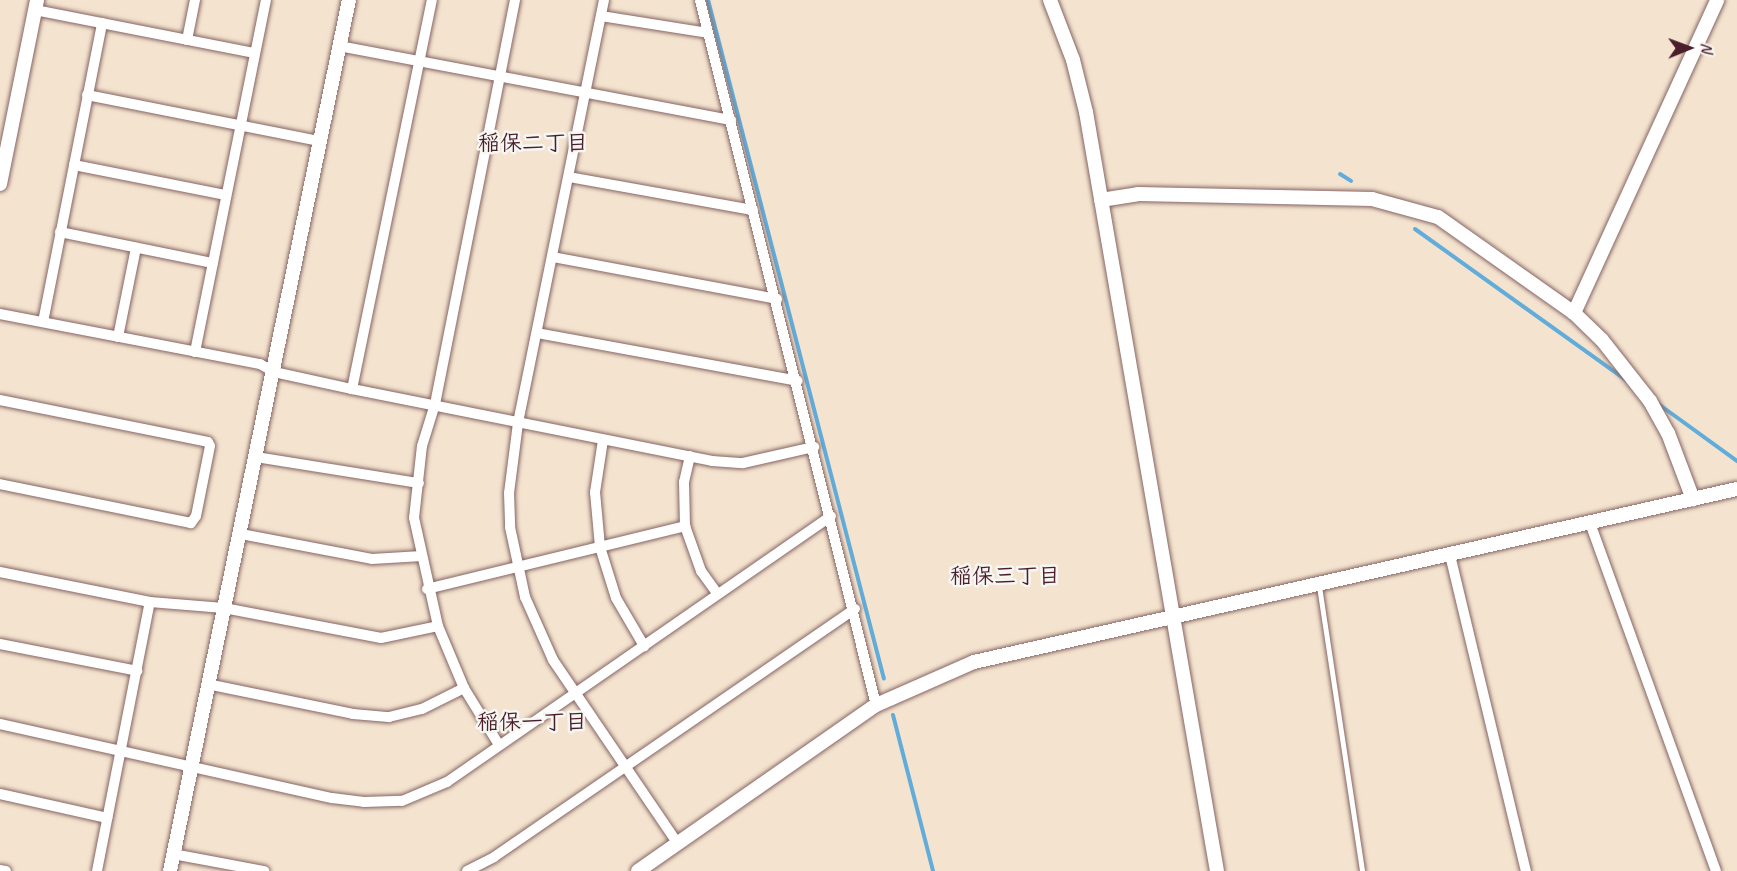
<!DOCTYPE html>
<meta charset="utf-8">
<style>
body{margin:0}
#map{position:relative;width:1737px;height:871px;overflow:hidden;background:#f4e4cf;font-family:Caveat,"Klee One",sans-serif}
div>[style]{position:absolute}
.stream>*{height:4px;margin:-2px;padding:0 2px;transform-origin:2px;border-radius:2px;background:#62acda}
.roads{filter:drop-shadow(0 0 2px #866464) drop-shadow(0 0 2px #866464)}
.service>*{height:5px;margin:-2.5px;padding:0 2.5px;transform-origin:2.5px;border-radius:2.5px;background:#fff}
.minor>*{height:10px;margin:-5px;padding:0 5px;transform-origin:5px;border-radius:5px;background:#fff}
.tertiary>*{height:14px;margin:-7px;padding:0 7px;transform-origin:7px;border-radius:7px;background:#fff}
span{translate:-50% -50%;white-space:nowrap;text-align:center;line-height:1.15;-webkit-text-stroke:5px #f6f6f2;paint-order:stroke}
.neighbourhood-label{font-size:22px;color:#4a1f2b;font-weight:700}
.north{position:absolute;left:1659px;top:18px;width:60px;height:60px;-webkit-text-stroke:4px #f6f6f2;paint-order:stroke;rotate:89deg;font-size:16px;font-weight:700;line-height:24px;text-align:center;color:#4a1f2b}
.north::after{content:'';display:block;margin:auto;width:21px;height:27px;background:#4a1f2b;clip-path:polygon(50% 0,100% 100%,50% 72%,0 100%)}
</style>
<div id="map">
<div class="stream">
<div style="left:708px;top:0;width:701px;rotate:75.47deg"></div>
<div style="left:1340px;top:174px;width:13px;rotate:32deg"></div>
<div style="left:1415px;top:229px;width:261px;rotate:35.6deg"></div>
<div style="left:1657px;top:403px;width:99px;rotate:35.9deg"></div>
<div style="left:893px;top:715px;width:161px;rotate:75.6deg"></div>
</div>
<div class="roads">
<div class="service">
<div style="left:1319px;top:586px;width:288px;rotate:81.4deg"></div>
</div>
<div class="minor">
<div style="left:604px;top:0;width:432px;rotate:101.5deg"></div>
<div style="left:518px;top:423px;width:71px;rotate:97.3deg"></div>
<div style="left:509px;top:493px;width:34px;rotate:88deg"></div>
<div style="left:510px;top:527px;width:72px;rotate:77.9deg"></div>
<div style="left:525px;top:597px;width:69px;rotate:66deg"></div>
<div style="left:553px;top:660px;width:222px;rotate:55.8deg"></div>
<div style="left:700px;top:0;width:727px;rotate:75.98deg"></div>
<div style="left:35px;top:10px;width:224px;rotate:11.1deg"></div>
<div style="left:601px;top:16px;width:108px;rotate:9deg"></div>
<div style="left:187px;top:40px;width:41px;rotate:-78.7deg"></div>
<div style="left:339px;top:46px;width:399px;rotate:10.7deg"></div>
<div style="left:87px;top:95px;width:237px;rotate:11.2deg"></div>
<div style="left:74px;top:165px;width:155px;rotate:11.2deg"></div>
<div style="left:569px;top:177px;width:187px;rotate:10.2deg"></div>
<div style="left:60px;top:232px;width:156px;rotate:11.5deg"></div>
<div style="left:553px;top:257px;width:228px;rotate:10.6deg"></div>
<div style="left:0;top:314px;width:265px;rotate:10.9deg"></div>
<div style="left:260px;top:364px;width:16px;rotate:30deg"></div>
<div style="left:274px;top:372px;width:80px;rotate:12.3deg"></div>
<div style="left:352px;top:389px;width:367px;rotate:11.3deg"></div>
<div style="left:712px;top:461px;width:31px;rotate:4deg"></div>
<div style="left:743px;top:463px;width:73px;rotate:-12.7deg"></div>
<div style="left:43px;top:322px;width:305px;rotate:-78.8deg"></div>
<div style="left:537px;top:333px;width:265px;rotate:10.4deg"></div>
<div style="left:118px;top:337px;width:91px;rotate:-78.6deg"></div>
<div style="left:195px;top:352px;width:359px;rotate:-78.6deg"></div>
<div style="left:352px;top:389px;width:397px;rotate:-78.4deg"></div>
<div style="left:0;top:400px;width:212px;rotate:11.4deg"></div>
<div style="left:208px;top:442px;width:4px;rotate:63deg"></div>
<div style="left:210px;top:446px;width:71px;rotate:101.3deg"></div>
<div style="left:196px;top:516px;width:9px;rotate:126deg"></div>
<div style="left:191px;top:523px;width:195px;rotate:-168.5deg"></div>
<div style="left:603px;top:440px;width:53px;rotate:98.7deg"></div>
<div style="left:595px;top:492px;width:55px;rotate:84.8deg"></div>
<div style="left:600px;top:547px;width:53px;rotate:72.6deg"></div>
<div style="left:616px;top:598px;width:56px;rotate:59.7deg"></div>
<div style="left:690px;top:456px;width:27px;rotate:103deg"></div>
<div style="left:684px;top:482px;width:44px;rotate:88.7deg"></div>
<div style="left:685px;top:526px;width:48px;rotate:70.4deg"></div>
<div style="left:701px;top:571px;width:27px;rotate:54deg"></div>
<div style="left:256px;top:457px;width:165px;rotate:9.1deg"></div>
<div style="left:1590px;top:523px;width:370px;rotate:70.1deg"></div>
<div style="left:241px;top:534px;width:133px;rotate:10.8deg"></div>
<div style="left:372px;top:559px;width:50px;rotate:-3.4deg"></div>
<div style="left:1450px;top:555px;width:325px;rotate:76.5deg"></div>
<div style="left:0;top:572px;width:153px;rotate:11.3deg"></div>
<div style="left:150px;top:602px;width:74px;rotate:4.6deg"></div>
<div style="left:224px;top:608px;width:160px;rotate:10.8deg"></div>
<div style="left:381px;top:638px;width:58px;rotate:-11.9deg"></div>
<div style="left:427px;top:589px;width:266px;rotate:-13.7deg"></div>
<div style="left:0;top:644px;width:140px;rotate:11.1deg"></div>
<div style="left:207px;top:684px;width:149px;rotate:11.6deg"></div>
<div style="left:353px;top:714px;width:36px;rotate:5deg"></div>
<div style="left:389px;top:717px;width:34px;rotate:-14deg"></div>
<div style="left:422px;top:709px;width:47px;rotate:-26.6deg"></div>
<div style="left:0;top:724px;width:340px;rotate:12.6deg"></div>
<div style="left:332px;top:798px;width:32px;rotate:7deg"></div>
<div style="left:364px;top:802px;width:38px;rotate:-2deg"></div>
<div style="left:402px;top:801px;width:49px;rotate:-22.9deg"></div>
<div style="left:447px;top:782px;width:467px;rotate:-34.7deg"></div>
<div style="left:499px;top:745px;width:67px;rotate:-121.6deg"></div>
<div style="left:464px;top:688px;width:67px;rotate:-112.8deg"></div>
<div style="left:438px;top:626px;width:111px;rotate:-102.5deg"></div>
<div style="left:414px;top:518px;width:72px;rotate:-83.7deg"></div>
<div style="left:422px;top:446px;width:44px;rotate:-72.8deg"></div>
<div style="left:435px;top:404px;width:412px;rotate:-78.8deg"></div>
<div style="left:0;top:794px;width:110px;rotate:12.6deg"></div>
<div style="left:173px;top:854px;width:93px;rotate:10.6deg"></div>
<div style="left:0;top:870px;width:6px;rotate:9deg"></div>
<div style="left:97px;top:871px;width:274px;rotate:-78.9deg"></div>
<div style="left:467px;top:871px;width:30px;rotate:-27deg"></div>
<div style="left:494px;top:857px;width:438px;rotate:-34.5deg"></div>
</div>
<div class="tertiary">
<div style="left:1050px;top:0;width:64px;rotate:69deg"></div>
<div style="left:1073px;top:60px;width:54px;rotate:76deg"></div>
<div style="left:1086px;top:112px;width:770px;rotate:80.21deg"></div>
<div style="left:0;top:184px;width:188px;rotate:-78.6deg"></div>
<div style="left:1101px;top:200px;width:37px;rotate:-9deg"></div>
<div style="left:1138px;top:194px;width:234px;rotate:1.2deg"></div>
<div style="left:1372px;top:199px;width:68px;rotate:15.3deg"></div>
<div style="left:1438px;top:217px;width:166px;rotate:35.2deg"></div>
<div style="left:1574px;top:313px;width:39px;rotate:44deg"></div>
<div style="left:1602px;top:340px;width:78px;rotate:51.8deg"></div>
<div style="left:1650px;top:401px;width:37px;rotate:61deg"></div>
<div style="left:1668px;top:433px;width:71px;rotate:69.3deg"></div>
<div style="left:1574px;top:313px;width:344px;rotate:-65.4deg"></div>
<div style="left:170px;top:871px;width:889px;rotate:-78.39deg"></div>
<div style="left:638px;top:871px;width:290px;rotate:-34.9deg"></div>
<div style="left:876px;top:705px;width:107px;rotate:-23.7deg"></div>
<div style="left:974px;top:662px;width:782px;rotate:-12.78deg"></div>
</div>
</div>
<div class="neighbourhood-label">
<span style="left:533px;top:144px">稲保二丁目</span>
<span style="left:1005px;top:577px">稲保三丁目</span>
<span style="left:532px;top:723px">稲保一丁目</span>
</div>
<div class="north">N</div>
</div>
